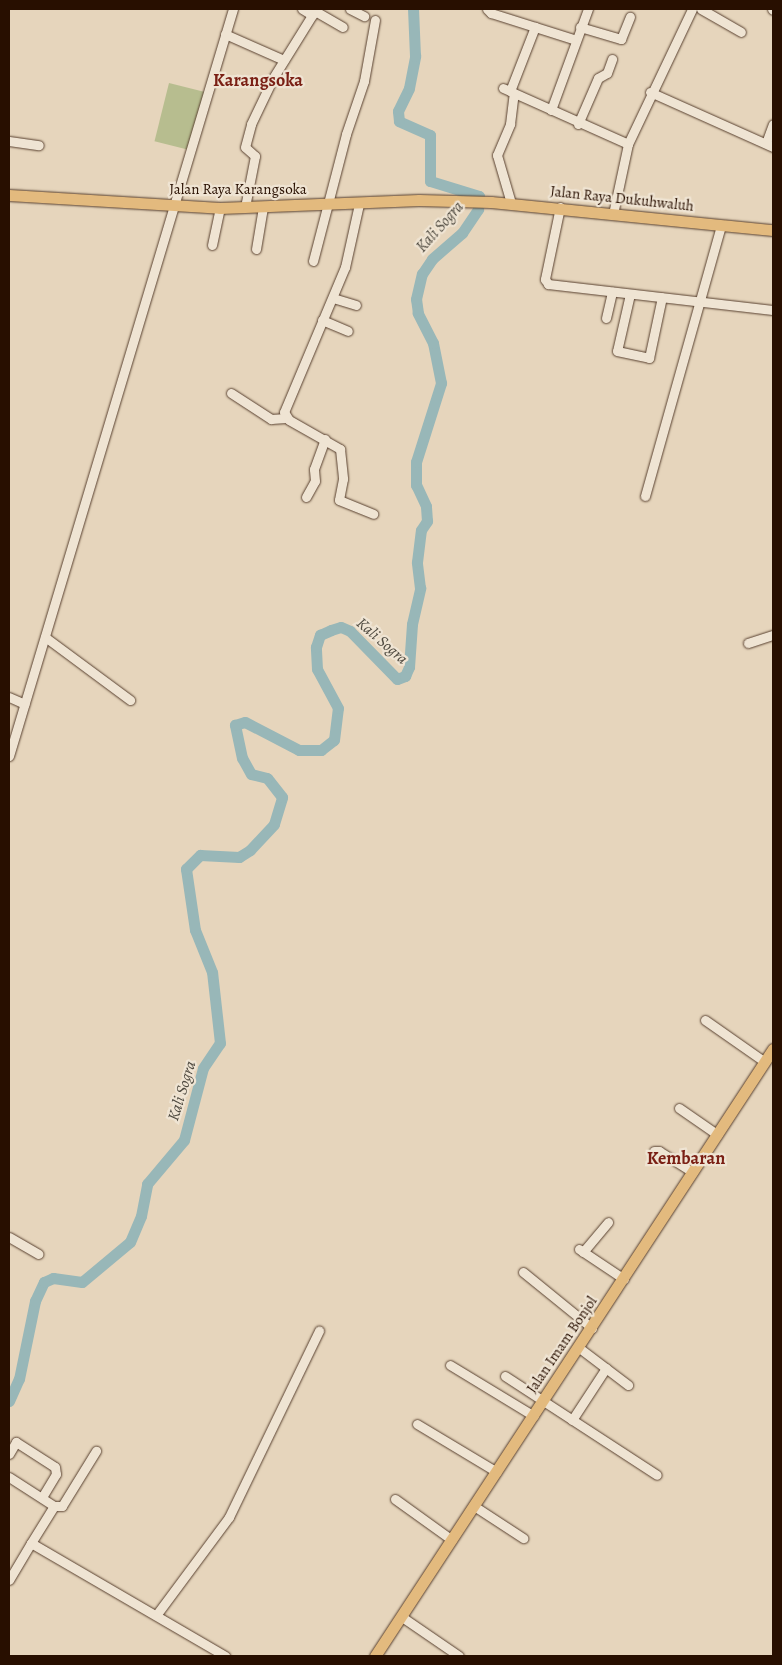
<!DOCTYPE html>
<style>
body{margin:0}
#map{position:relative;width:782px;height:1665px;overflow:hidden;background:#e6d5bc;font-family:Alegreya,serif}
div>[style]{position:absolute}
.green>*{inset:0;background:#b7bd8f;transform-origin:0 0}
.river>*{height:11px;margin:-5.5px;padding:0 5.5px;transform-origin:5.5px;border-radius:5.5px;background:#98b7b8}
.roads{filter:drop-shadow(0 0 1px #58402f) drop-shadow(0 0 1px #58402f)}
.minor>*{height:9px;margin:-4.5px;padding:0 4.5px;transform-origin:4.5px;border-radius:4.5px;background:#efe4d3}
.major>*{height:11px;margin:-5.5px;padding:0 5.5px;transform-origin:5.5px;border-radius:5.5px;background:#e3ba7e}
span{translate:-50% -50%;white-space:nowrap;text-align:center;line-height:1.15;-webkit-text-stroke:4.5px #efe4d3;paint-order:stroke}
.street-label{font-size:15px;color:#280f00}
.water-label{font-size:16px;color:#4f4a40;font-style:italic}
.quarter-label{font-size:18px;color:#7a1f14;font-weight:700}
.frame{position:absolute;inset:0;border:10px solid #280f00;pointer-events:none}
</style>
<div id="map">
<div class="green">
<div style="left:169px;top:83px;width:37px;height:60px;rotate:14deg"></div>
</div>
<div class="river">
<div style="left:9px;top:1401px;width:24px;rotate:-66deg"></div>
<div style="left:19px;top:1379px;width:80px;rotate:-78.4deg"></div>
<div style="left:35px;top:1301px;width:21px;rotate:-65deg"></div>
<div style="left:44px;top:1282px;width:10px;rotate:-24deg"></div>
<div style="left:53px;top:1278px;width:29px;rotate:8deg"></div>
<div style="left:82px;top:1282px;width:62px;rotate:-39.8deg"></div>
<div style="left:130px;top:1242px;width:28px;rotate:-67deg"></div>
<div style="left:141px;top:1216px;width:33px;rotate:-79deg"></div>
<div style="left:147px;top:1184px;width:57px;rotate:-49.9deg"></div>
<div style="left:184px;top:1140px;width:74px;rotate:-75.2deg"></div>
<div style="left:203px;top:1068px;width:30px;rotate:-56deg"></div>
<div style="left:220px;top:1043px;width:71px;rotate:-96.4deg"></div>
<div style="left:212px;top:972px;width:45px;rotate:-112deg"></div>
<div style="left:195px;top:930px;width:62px;rotate:-98.4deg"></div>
<div style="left:186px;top:869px;width:20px;rotate:-45deg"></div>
<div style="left:200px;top:855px;width:39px;rotate:3deg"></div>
<div style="left:239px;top:857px;width:13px;rotate:-32deg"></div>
<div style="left:250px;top:850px;width:35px;rotate:-47deg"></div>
<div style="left:274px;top:824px;width:28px;rotate:-73deg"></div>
<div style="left:282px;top:797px;width:24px;rotate:-128deg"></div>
<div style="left:267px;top:778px;width:16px;rotate:-166deg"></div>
<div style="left:251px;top:774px;width:18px;rotate:-119deg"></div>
<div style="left:242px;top:758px;width:34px;rotate:-102deg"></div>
<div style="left:235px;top:725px;width:10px;rotate:-17deg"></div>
<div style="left:245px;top:722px;width:61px;rotate:27.4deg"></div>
<div style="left:299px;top:750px;width:22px"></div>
<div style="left:321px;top:750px;width:16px;rotate:-38deg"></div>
<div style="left:334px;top:740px;width:32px;rotate:-83deg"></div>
<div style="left:338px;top:708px;width:44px;rotate:-118.3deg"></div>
<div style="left:317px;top:669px;width:22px;rotate:-93deg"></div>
<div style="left:316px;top:647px;width:13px;rotate:-72deg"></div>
<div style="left:320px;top:635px;width:12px;rotate:-24deg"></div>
<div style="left:331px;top:630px;width:10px;rotate:-17deg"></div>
<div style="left:341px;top:627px;width:10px;rotate:24deg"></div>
<div style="left:350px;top:631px;width:67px;rotate:45.6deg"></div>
<div style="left:397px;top:679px;width:9px;rotate:-21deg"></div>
<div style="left:405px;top:676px;width:10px;rotate:-66deg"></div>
<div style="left:409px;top:667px;width:43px;rotate:-86deg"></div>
<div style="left:412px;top:624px;width:37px;rotate:-77deg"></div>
<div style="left:420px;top:588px;width:26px;rotate:-97deg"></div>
<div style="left:417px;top:562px;width:32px;rotate:-83deg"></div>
<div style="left:421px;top:530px;width:11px;rotate:-56deg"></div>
<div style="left:427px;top:521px;width:15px;rotate:-94deg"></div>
<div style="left:426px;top:506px;width:23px;rotate:-115deg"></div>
<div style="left:416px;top:485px;width:23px;rotate:-90deg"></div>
<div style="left:416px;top:462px;width:83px;rotate:-72.4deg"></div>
<div style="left:441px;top:383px;width:41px;rotate:-101.3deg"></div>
<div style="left:433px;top:343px;width:34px;rotate:-117deg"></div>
<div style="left:418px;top:313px;width:14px;rotate:-98deg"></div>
<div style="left:416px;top:299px;width:26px;rotate:-77deg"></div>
<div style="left:422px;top:274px;width:18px;rotate:-56deg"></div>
<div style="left:432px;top:259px;width:40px;rotate:-41deg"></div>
<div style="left:462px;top:233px;width:29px;rotate:-56deg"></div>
<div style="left:478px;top:209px;width:13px;rotate:-86deg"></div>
<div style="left:479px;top:196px;width:51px;rotate:-163deg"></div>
<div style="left:430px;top:181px;width:46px;rotate:-90deg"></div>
<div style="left:430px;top:135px;width:34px;rotate:-156deg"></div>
<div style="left:399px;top:121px;width:10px;rotate:-96deg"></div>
<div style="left:398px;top:111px;width:25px;rotate:-64deg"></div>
<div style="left:409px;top:88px;width:33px;rotate:-79deg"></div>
<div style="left:415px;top:56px;width:47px;rotate:-92.4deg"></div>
</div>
<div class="roads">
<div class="minor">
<div style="left:302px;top:9px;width:12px;rotate:31deg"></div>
<div style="left:350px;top:9px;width:16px;rotate:27deg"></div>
<div style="left:487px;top:9px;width:6px;rotate:45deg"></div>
<div style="left:491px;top:13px;width:89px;rotate:17.6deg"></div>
<div style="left:701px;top:9px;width:46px;rotate:29.9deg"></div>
<div style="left:772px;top:9px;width:1px;rotate:45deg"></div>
<div style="left:315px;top:11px;width:32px;rotate:30deg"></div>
<div style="left:580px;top:27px;width:43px;rotate:16.3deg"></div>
<div style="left:621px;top:39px;width:24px;rotate:-68deg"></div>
<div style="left:225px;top:34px;width:64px;rotate:23.8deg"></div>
<div style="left:503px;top:88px;width:137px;rotate:24.1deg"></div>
<div style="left:510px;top:91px;width:69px;rotate:-68.7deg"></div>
<div style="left:650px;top:92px;width:135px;rotate:24.1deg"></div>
<div style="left:551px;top:110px;width:108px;rotate:-69.9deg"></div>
<div style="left:578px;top:124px;width:50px;rotate:-66.5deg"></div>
<div style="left:598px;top:78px;width:10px;rotate:-29deg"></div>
<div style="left:607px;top:73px;width:15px;rotate:-70deg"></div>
<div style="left:9px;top:141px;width:30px;rotate:8deg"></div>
<div style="left:766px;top:143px;width:20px;rotate:-70deg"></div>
<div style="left:511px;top:203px;width:50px;rotate:-106.3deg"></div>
<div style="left:497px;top:155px;width:34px;rotate:-67deg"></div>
<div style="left:510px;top:124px;width:31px;rotate:-83deg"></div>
<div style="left:359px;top:204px;width:65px;rotate:102.5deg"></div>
<div style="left:345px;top:267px;width:157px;rotate:112.8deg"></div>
<div style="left:284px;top:412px;width:9px;rotate:58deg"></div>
<div style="left:289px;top:420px;width:59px;rotate:29.6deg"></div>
<div style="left:340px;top:449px;width:30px;rotate:84deg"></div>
<div style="left:343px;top:479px;width:21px;rotate:101deg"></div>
<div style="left:339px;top:500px;width:37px;rotate:22deg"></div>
<div style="left:245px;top:207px;width:52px;rotate:-78.9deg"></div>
<div style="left:255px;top:156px;width:13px;rotate:-138deg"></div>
<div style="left:245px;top:147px;width:24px;rotate:-75deg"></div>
<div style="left:251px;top:124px;width:51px;rotate:-64.4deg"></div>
<div style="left:273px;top:78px;width:81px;rotate:-58.1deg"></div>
<div style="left:560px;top:207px;width:74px;rotate:101.8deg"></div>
<div style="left:545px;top:279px;width:6px;rotate:59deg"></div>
<div style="left:548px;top:284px;width:226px;rotate:6.6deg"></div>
<div style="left:613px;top:214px;width:72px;rotate:-77.9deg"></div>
<div style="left:628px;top:144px;width:149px;rotate:-64.6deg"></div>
<div style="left:212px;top:245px;width:38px;rotate:-78deg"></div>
<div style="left:256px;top:249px;width:43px;rotate:-80.5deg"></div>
<div style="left:313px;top:261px;width:131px;rotate:-75.4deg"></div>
<div style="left:346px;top:134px;width:56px;rotate:-71.2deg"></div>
<div style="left:364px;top:81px;width:62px;rotate:-79.8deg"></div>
<div style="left:630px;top:294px;width:58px;rotate:102.8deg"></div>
<div style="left:617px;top:351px;width:33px;rotate:12deg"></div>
<div style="left:649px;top:358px;width:62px;rotate:-78deg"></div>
<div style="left:333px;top:298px;width:24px;rotate:17deg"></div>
<div style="left:606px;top:318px;width:27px;rotate:-77deg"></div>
<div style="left:322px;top:320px;width:28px;rotate:23deg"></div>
<div style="left:231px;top:393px;width:48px;rotate:33deg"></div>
<div style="left:271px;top:419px;width:15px;rotate:-4deg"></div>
<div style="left:645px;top:496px;width:281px;rotate:-74.3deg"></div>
<div style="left:306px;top:497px;width:18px;rotate:-61deg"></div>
<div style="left:315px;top:481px;width:12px;rotate:-95deg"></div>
<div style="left:314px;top:469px;width:32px;rotate:-70deg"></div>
<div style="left:45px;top:637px;width:106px;rotate:36.5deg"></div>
<div style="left:748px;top:643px;width:26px;rotate:-18deg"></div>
<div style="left:9px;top:697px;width:17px;rotate:24deg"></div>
<div style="left:9px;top:756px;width:780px;rotate:-73.31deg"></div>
<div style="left:705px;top:1020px;width:73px;rotate:35deg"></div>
<div style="left:679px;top:1108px;width:47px;rotate:34.7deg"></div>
<div style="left:654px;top:1151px;width:5px"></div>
<div style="left:659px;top:1151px;width:40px;rotate:32deg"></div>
<div style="left:9px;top:1237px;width:34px;rotate:30deg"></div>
<div style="left:579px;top:1249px;width:54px;rotate:33.7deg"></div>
<div style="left:583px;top:1252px;width:39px;rotate:-50deg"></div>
<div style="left:523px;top:1272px;width:89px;rotate:39.1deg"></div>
<div style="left:578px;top:1347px;width:63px;rotate:37.2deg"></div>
<div style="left:450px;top:1365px;width:98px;rotate:31.3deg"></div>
<div style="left:505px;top:1376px;width:181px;rotate:33.1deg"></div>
<div style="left:572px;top:1420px;width:62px;rotate:-56.8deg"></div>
<div style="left:417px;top:1424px;width:93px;rotate:31deg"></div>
<div style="left:9px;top:1454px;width:14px;rotate:-60deg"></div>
<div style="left:16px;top:1442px;width:46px;rotate:32.7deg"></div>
<div style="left:55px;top:1467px;width:7px;rotate:82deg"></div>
<div style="left:56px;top:1474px;width:26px;rotate:121deg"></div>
<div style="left:9px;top:1477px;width:54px;rotate:32.8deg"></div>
<div style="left:54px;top:1506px;width:44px;rotate:121.9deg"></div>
<div style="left:395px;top:1499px;width:70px;rotate:35.7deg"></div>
<div style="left:54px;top:1506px;width:8px"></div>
<div style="left:62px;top:1506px;width:65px;rotate:-58.3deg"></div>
<div style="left:474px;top:1506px;width:59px;rotate:33.1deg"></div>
<div style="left:9px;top:1580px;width:43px;rotate:-59.3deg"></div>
<div style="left:31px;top:1543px;width:225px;rotate:30.2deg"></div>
<div style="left:157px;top:1614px;width:121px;rotate:-53.4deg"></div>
<div style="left:229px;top:1517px;width:207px;rotate:-64.2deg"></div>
<div style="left:402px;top:1617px;width:69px;rotate:34.4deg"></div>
</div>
<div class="major">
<div style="left:9px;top:195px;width:211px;rotate:3.5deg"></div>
<div style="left:220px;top:208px;width:199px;rotate:-2.3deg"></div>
<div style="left:419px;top:200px;width:72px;rotate:1.6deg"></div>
<div style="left:491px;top:202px;width:283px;rotate:5.7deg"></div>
<div style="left:375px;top:1656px;width:726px;rotate:-56.75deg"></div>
</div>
</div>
<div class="street-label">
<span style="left:238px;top:190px">Jalan Raya Karangsoka</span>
<span style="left:622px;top:199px;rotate:6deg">Jalan Raya Dukuhwaluh</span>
<span style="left:562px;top:1345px;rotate:-56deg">Jalan Imam Bonjol</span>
</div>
<div class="water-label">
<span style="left:440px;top:227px;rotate:-48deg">Kali Sogra</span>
<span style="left:382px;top:641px;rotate:41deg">Kali Sogra</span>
<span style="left:182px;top:1091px;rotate:-73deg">Kali Sogra</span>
</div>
<div class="quarter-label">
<span style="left:258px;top:80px">Karangsoka</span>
<span style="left:686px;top:1158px">Kembaran</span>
</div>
<div class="frame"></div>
</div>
